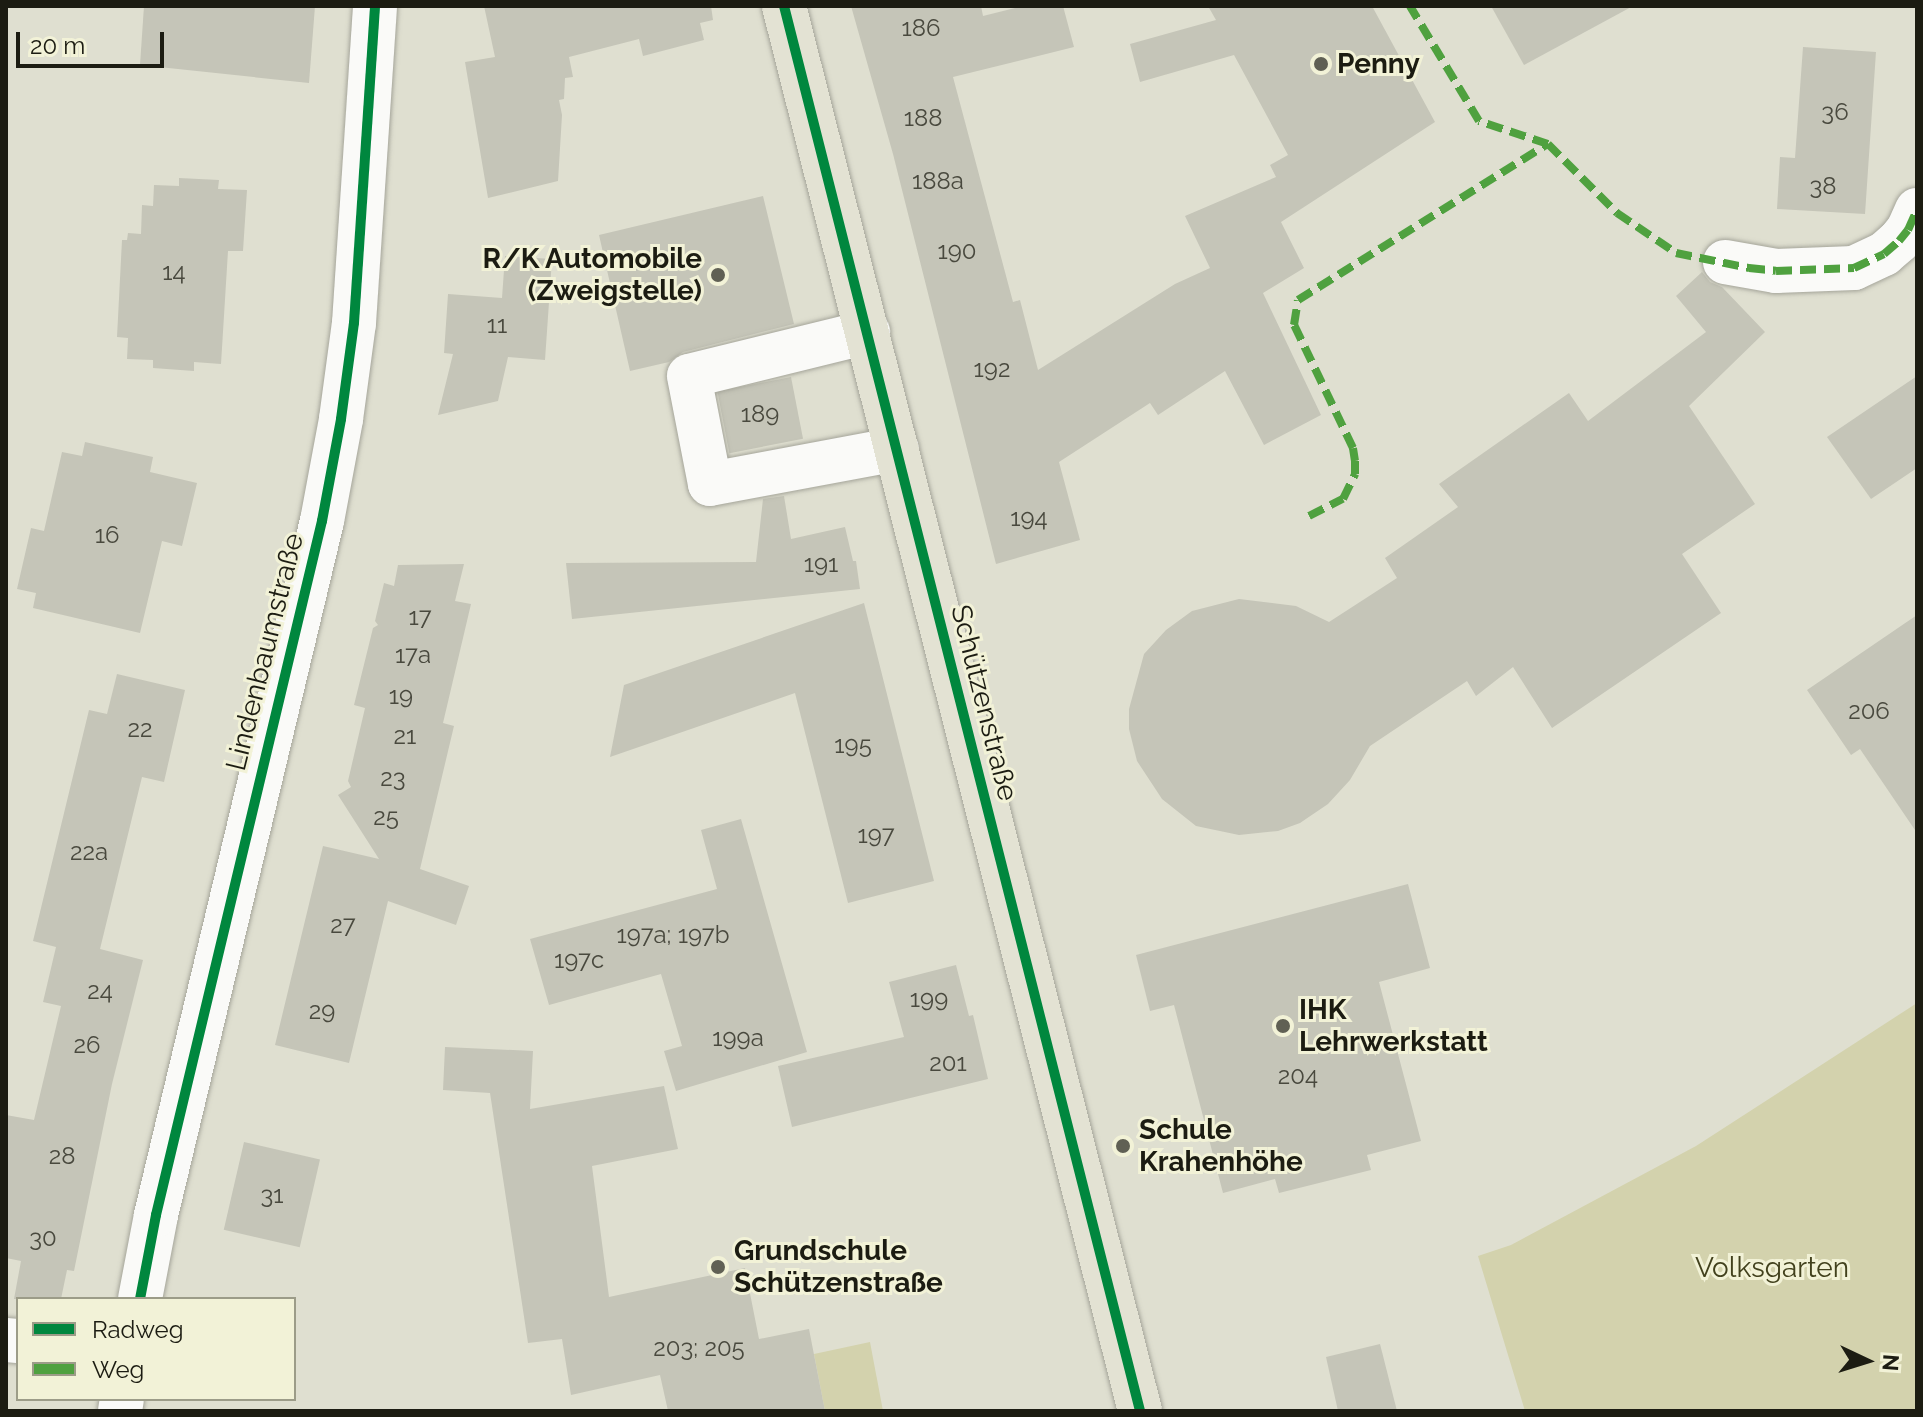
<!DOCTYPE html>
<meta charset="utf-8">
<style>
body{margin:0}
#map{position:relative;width:1923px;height:1417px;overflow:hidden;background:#dfdfd0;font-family:Raleway,sans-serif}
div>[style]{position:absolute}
.green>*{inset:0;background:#d3d2ad}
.building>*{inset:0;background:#c5c5b8;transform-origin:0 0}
.roads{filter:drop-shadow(0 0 2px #a5a59a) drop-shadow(0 0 2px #a5a59a)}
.minor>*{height:44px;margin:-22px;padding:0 22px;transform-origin:22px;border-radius:22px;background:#fafaf8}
.major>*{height:44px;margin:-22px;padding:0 22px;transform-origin:22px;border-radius:22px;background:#e3e2d3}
.quiet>*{height:8px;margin-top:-4px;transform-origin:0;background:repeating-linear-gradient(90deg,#4fa13f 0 16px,transparent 0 24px)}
.cycleway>*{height:10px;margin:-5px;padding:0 5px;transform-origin:5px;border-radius:5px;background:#00873e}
.dots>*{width:22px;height:22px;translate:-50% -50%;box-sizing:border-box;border:4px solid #f2f2d7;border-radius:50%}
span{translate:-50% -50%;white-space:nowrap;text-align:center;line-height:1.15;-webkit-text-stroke:6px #f2f2d7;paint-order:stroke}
.number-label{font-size:24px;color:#49493e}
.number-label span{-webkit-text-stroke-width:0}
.poi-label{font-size:28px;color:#1c1c12;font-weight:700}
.left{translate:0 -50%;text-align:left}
.right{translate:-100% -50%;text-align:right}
.street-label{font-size:28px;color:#1c1c12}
.park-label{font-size:28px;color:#42411d}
.frame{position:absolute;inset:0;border:8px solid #1c1c12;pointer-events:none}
.legend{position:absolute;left:16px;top:1297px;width:280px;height:104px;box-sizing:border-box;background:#f2f2d7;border:2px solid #9c9c88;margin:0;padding:10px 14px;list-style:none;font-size:24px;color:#1c1c12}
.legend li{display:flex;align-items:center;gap:16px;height:40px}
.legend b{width:40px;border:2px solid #9c9c88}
.north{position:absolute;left:1827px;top:1321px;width:80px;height:80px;-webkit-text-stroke:6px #f2f2d7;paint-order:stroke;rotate:94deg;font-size:22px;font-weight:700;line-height:32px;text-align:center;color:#1c1c12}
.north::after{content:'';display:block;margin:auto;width:28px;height:36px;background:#1c1c12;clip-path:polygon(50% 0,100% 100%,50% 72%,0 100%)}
.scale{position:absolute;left:16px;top:32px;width:148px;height:36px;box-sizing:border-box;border:4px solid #1c1c12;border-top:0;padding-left:10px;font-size:24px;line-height:28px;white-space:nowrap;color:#1c1c12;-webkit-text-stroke:6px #f2f2d7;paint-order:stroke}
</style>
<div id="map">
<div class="green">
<div style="clip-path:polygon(1917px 1003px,1917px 1411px,1525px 1411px,1478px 1256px,1511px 1245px,1696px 1146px)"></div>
<div style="clip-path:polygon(870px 1342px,883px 1411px,825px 1411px,814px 1354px)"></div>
</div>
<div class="building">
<div style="clip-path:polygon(144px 6px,315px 6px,309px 83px,140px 65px)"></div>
<div style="clip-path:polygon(484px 6px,711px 6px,713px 20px,700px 23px,704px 40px,643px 56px,639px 39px,569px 57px,573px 77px,565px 78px,564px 99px,559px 100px,562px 115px,558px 181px,488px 198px,465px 62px,495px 57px)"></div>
<div style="clip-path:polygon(851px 6px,981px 6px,983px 16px,1023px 6px,1063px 6px,1074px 47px,953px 77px,1013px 302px,1020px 300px,1038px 370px,1175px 284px,1210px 268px,1185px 216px,1276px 177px,1270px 165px,1288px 155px,1234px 55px,1140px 82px,1130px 44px,1216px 20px,1208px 6px,1372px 6px,1435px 122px,1281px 222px,1304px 268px,1263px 293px,1321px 415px,1264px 445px,1225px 371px,1158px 415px,1150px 403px,1059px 462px,1080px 540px,996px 564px,893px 154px)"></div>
<div style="clip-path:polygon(1491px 6px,1633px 6px,1524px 65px)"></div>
<div style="clip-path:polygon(1803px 47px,1876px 52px,1865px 214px,1777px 209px,1780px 157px,1795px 158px)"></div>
<div style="clip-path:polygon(179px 178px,219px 180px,218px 189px,247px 190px,243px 251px,228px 251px,221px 364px,194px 362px,194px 371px,153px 368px,153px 360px,127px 359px,128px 338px,117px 337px,122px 240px,127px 240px,128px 233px,141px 234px,142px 205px,153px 206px,154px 185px,179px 186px)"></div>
<div style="clip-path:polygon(763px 196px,794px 324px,683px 352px,669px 362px,630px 371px,599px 235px)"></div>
<div style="clip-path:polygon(505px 256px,552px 259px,545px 360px,508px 357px,498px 401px,438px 415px,453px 354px,444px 353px,448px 294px,502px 298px)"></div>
<div style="clip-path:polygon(1702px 272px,1710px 282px,1722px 287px,1765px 332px,1689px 406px,1755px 504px,1682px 554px,1721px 613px,1552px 728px,1513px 667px,1476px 696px,1467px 681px,1370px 746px,1350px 780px,1328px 804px,1300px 823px,1278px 831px,1239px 835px,1196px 826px,1162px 799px,1137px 761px,1129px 729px,1129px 709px,1144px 654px,1166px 630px,1192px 611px,1239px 599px,1296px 606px,1329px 622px,1397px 578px,1385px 558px,1458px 507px,1439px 484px,1569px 393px,1588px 421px,1706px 332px,1676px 296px)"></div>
<div style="clip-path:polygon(1917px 376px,1917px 468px,1871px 499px,1827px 437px)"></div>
<div style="left:791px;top:377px;width:63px;height:75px;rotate:79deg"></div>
<div style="clip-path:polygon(85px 442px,153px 457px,150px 472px,197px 483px,182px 546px,162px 541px,140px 633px,33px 608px,36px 593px,17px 589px,31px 528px,44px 531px,62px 452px,82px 456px)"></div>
<div style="clip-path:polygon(784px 496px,791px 539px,845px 527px,853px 561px,856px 561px,860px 589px,572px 619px,566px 563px,756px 562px,763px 499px)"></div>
<div style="clip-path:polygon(464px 564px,455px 601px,471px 604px,443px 723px,454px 726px,420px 869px,469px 886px,456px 925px,388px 901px,349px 1063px,275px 1045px,323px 846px,379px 859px,338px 795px,351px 787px,348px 781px,365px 708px,354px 705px,373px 628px,378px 625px,375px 621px,384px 583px,394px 586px,398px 565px)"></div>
<div style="clip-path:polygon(864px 603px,934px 881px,848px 903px,795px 693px,610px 757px,624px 685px)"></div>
<div style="clip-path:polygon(1917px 615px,1917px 833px,1860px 749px,1851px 755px,1807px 690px)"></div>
<div style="clip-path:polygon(117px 674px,185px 690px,164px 782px,142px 777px,100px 949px,143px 960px,112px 1084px,74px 1271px,67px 1270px,61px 1299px,14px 1299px,21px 1261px,6px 1258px,6px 1115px,34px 1120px,61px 1006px,43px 1002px,56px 947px,33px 941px,89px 710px,107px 714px)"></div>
<div style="clip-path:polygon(741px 819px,807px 1052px,676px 1091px,664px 1051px,682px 1046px,661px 974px,549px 1005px,530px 939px,717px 889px,701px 830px)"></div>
<div style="clip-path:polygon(1408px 884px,1430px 968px,1379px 982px,1421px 1141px,1367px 1155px,1371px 1170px,1279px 1193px,1275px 1179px,1223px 1193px,1174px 1005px,1150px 1011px,1136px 955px)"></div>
<div style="clip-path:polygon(956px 965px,969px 1016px,973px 1015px,988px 1079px,792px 1127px,778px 1066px,904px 1037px,889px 982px)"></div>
<div style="clip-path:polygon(445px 1047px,533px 1051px,530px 1109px,664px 1086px,678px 1149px,592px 1166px,609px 1297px,745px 1268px,759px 1339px,809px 1329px,825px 1411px,668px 1411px,660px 1375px,571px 1395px,562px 1339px,528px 1343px,490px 1093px,443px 1090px)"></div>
<div style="left:244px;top:1142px;width:78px;height:90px;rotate:13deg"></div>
<div style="clip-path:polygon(1380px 1344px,1397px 1411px,1338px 1411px,1326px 1357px)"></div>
</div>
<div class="roads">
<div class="minor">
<div style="left:1725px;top:262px;width:52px;rotate:10deg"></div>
<div style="left:1776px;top:271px;width:78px;rotate:-2.2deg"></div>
<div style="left:1854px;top:268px;width:33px;rotate:-25deg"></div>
<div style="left:1884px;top:254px;width:20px;rotate:-41deg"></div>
<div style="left:1899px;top:241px;width:14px;rotate:-51deg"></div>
<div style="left:1908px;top:230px;width:22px;rotate:-66deg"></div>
<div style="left:868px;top:332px;width:184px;rotate:166.2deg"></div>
<div style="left:689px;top:376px;width:110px;rotate:79deg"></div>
<div style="left:710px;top:484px;width:190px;rotate:-10.6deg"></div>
<div style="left:140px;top:1299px;width:86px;rotate:-79.2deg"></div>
<div style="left:156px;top:1215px;width:714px;rotate:-76.55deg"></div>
<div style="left:322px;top:521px;width:104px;rotate:-79.4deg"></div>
<div style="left:341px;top:419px;width:97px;rotate:-82.3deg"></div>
<div style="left:354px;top:323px;width:318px;rotate:-86.2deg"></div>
<div style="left:6px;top:1340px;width:12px;rotate:5deg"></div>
<div style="left:120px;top:1411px;width:12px;rotate:-81deg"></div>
</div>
<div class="major">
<div style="left:784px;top:6px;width:1449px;rotate:75.78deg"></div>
</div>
</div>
<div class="quiet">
<div style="left:1548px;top:144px;width:98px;rotate:45deg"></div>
<div style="left:1617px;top:213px;width:71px;rotate:34.1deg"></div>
<div style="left:1676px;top:253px;width:75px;rotate:11.6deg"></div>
<div style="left:1749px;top:268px;width:27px;rotate:6deg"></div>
<div style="left:1776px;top:271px;width:78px;rotate:-2.2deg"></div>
<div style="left:1854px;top:268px;width:33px;rotate:-25deg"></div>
<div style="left:1884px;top:254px;width:20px;rotate:-41deg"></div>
<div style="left:1899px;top:241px;width:14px;rotate:-51deg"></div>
<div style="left:1908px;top:230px;width:22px;rotate:-66deg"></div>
<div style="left:1309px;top:516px;width:38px;rotate:-27deg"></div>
<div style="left:1343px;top:499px;width:28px;rotate:-64deg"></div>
<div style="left:1355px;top:474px;width:13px;rotate:-90deg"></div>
<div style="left:1355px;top:461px;width:13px;rotate:-99deg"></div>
<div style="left:1353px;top:448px;width:136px;rotate:-115.6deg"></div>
<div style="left:1294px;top:325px;width:25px;rotate:-81deg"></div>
<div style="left:1298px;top:300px;width:295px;rotate:-32deg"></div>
<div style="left:1548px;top:144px;width:73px;rotate:-161.6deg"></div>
<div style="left:1479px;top:121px;width:134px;rotate:-121deg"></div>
</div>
<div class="cycleway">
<div style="left:784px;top:6px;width:1449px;rotate:75.78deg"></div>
<div style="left:140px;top:1299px;width:86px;rotate:-79.2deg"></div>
<div style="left:156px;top:1215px;width:714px;rotate:-76.55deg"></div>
<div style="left:322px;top:521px;width:104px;rotate:-79.4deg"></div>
<div style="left:341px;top:419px;width:97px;rotate:-82.3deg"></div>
<div style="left:354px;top:323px;width:318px;rotate:-86.2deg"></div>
</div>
<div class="dots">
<div style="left:1321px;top:64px;background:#606054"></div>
<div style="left:718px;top:275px;background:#606054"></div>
<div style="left:1283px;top:1026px;background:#606054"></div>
<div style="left:1123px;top:1146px;background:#606054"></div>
<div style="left:718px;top:1267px;background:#606054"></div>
</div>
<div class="number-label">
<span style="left:921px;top:28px">186</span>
<span style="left:1835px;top:112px">36</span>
<span style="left:923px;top:118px">188</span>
<span style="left:938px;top:181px">188a</span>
<span style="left:1823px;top:186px">38</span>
<span style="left:957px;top:251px">190</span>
<span style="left:174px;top:272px">14</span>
<span style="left:497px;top:325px">11</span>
<span style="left:992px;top:369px">192</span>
<span style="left:760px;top:414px">189</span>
<span style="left:1029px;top:518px">194</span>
<span style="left:107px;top:535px">16</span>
<span style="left:821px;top:564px">191</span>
<span style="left:420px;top:617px">17</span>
<span style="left:413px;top:655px">17a</span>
<span style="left:401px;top:696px">19</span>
<span style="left:1869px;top:711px">206</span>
<span style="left:140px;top:729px">22</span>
<span style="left:405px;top:736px">21</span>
<span style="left:853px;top:745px">195</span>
<span style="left:393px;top:778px">23</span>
<span style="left:386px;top:817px">25</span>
<span style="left:876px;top:835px">197</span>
<span style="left:89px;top:852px">22a</span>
<span style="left:343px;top:925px">27</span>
<span style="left:673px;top:935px">197a; 197b</span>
<span style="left:579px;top:960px">197c</span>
<span style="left:100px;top:991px">24</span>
<span style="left:929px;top:999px">199</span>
<span style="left:322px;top:1011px">29</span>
<span style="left:738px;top:1038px">199a</span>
<span style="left:87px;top:1045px">26</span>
<span style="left:948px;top:1063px">201</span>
<span style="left:1298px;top:1076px">204</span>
<span style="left:62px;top:1156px">28</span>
<span style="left:272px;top:1195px">31</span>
<span style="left:43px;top:1238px">30</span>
<span style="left:699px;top:1348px">203; 205</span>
</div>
<div class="poi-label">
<span class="left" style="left:1337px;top:64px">Penny</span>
<span class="right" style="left:702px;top:275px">R/K Automobile<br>(Zweigstelle)</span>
<span class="left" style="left:1299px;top:1026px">IHK<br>Lehrwerkstatt</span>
<span class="left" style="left:1139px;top:1146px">Schule<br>Krahenhöhe</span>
<span class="left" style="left:734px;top:1267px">Grundschule<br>Schützenstraße</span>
</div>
<div class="street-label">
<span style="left:265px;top:652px;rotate:-76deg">Lindenbaumstraße</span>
<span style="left:984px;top:703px;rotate:76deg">Schützenstraße</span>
</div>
<div class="park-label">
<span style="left:1772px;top:1268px">Volksgarten</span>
</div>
<div class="frame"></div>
<ul class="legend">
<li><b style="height:10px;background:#00873e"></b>Radweg</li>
<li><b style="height:10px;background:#4fa13f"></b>Weg</li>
</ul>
<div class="north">N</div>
<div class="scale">20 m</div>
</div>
